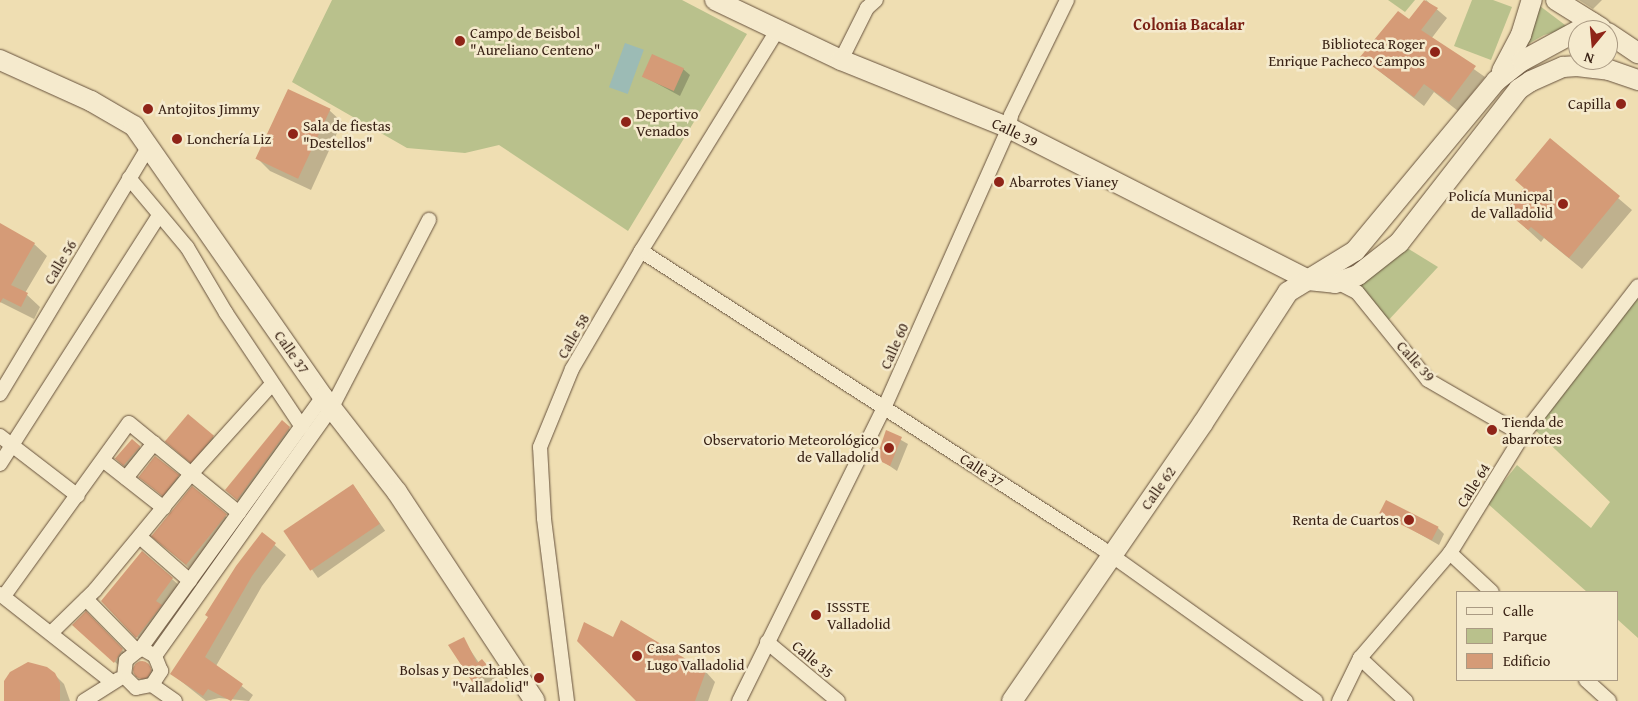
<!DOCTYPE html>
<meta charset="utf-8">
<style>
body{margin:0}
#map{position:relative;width:1638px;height:701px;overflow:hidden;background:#efdeb2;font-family:"Gentium Book Plus",serif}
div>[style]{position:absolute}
.green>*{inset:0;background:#b9c18c}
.water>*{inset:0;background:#9cbbb5;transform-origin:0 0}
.shadow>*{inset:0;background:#0003;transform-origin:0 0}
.building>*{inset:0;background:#d59b77;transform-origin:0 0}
.round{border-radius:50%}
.roads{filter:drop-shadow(0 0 1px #66513c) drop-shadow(0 0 1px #66513c)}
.street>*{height:14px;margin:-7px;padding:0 7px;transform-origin:7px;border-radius:7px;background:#f5eacd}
.secondary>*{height:20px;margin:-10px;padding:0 10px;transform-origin:10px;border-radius:10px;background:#f5eacd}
.dots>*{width:14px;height:14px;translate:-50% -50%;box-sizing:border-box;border:2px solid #f5eacd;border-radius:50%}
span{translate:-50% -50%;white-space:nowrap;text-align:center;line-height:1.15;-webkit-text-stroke:5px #f5eacd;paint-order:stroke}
.poi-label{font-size:15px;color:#392215}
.left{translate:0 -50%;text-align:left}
.right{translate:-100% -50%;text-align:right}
.street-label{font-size:15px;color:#392215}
.neighbourhood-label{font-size:16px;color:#7a1f14;font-weight:700}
.legend{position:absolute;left:1456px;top:591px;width:162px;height:90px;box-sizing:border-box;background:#f5eacd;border:1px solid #aa9a83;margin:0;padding:6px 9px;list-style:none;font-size:15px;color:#392215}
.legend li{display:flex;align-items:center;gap:10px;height:25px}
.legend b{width:25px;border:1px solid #aa9a83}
.north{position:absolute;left:1568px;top:20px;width:50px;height:50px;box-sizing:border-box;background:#f5eacd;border:1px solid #aa9a83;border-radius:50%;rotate:197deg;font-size:14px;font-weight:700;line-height:20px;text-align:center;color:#392215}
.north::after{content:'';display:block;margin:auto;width:18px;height:22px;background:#8f2418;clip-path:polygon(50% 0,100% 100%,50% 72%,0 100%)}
</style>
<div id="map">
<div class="green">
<div style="clip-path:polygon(332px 0,682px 0,747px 34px,628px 231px,499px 145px,465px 153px,407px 148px,292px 82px)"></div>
<div style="clip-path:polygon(1388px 0,1415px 0,1405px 12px)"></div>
<div style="clip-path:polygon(1472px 0,1493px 0,1512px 7px,1491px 60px,1454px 46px)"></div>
<div style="clip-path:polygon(1536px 3px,1569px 28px,1544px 35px,1519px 49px)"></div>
<div style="clip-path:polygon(1399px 243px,1438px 267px,1384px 325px,1357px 292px,1357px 276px)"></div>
<div style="clip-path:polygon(1638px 280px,1638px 638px,1617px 619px,1617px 592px,1587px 592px,1487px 503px,1517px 465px,1591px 528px,1610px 502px,1530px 425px)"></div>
</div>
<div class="water">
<div style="left:625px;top:43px;width:20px;height:47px;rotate:20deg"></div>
</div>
<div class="shadow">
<div style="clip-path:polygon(1426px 0,1447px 18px,1431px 39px,1485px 77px,1458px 111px,1434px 92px,1424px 106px,1361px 57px,1409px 21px)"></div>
<div style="clip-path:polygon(1579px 0,1602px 0,1593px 9px)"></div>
<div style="clip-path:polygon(683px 69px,690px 75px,680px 96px,643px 76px)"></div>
<div style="clip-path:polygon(329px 110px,342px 122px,311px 190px,270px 171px,258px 159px)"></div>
<div style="clip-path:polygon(1550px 140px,1632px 210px,1582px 269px,1544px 238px,1541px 242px,1507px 211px,1525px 189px)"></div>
<div style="clip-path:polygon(0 224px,34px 244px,47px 256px,25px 293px,40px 307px,34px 319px,0 302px)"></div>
<div style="clip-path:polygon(282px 422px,299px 437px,247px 509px,227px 490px)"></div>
<div style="clip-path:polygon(887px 432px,908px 444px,897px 471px,878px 458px)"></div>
<div style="clip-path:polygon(213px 437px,222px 446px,200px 470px,167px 442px)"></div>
<div style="clip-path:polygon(132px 440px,149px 456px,126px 468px,117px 459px)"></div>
<div style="clip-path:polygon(178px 476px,187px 485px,172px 504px,140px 477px)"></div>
<div style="left:353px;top:485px;width:56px;height:82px;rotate:55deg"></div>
<div style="clip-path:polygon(192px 488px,236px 525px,199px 577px,163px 545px)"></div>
<div style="clip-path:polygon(1381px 512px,1438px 528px,1444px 534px,1439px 545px)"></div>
<div style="clip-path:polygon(262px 534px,286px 555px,262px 586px,216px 666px,253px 695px,249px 701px,219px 698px,206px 701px,172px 674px)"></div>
<div style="clip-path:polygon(172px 579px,182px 588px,146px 646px,102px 601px)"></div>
<div style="clip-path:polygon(86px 613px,130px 658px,123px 669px,82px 633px)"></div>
<div style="clip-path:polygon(622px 622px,706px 672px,715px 682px,708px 701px,638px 701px,613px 639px)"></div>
<div style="clip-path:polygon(463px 639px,479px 663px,482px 660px,496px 677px,480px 689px,450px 645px)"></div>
<div style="clip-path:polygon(140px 661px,155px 672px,146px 684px,135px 672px,135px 665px)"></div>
<div style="clip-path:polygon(54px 674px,64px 684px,70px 701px,6px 701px)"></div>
</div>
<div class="building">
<div style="clip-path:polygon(1424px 0,1438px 8px,1421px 30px,1476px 66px,1449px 102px,1424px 84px,1414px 97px,1360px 57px,1398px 11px,1409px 19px)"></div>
<div style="left:652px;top:54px;width:35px;height:25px;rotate:24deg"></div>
<div style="left:288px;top:89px;width:47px;height:77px;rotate:25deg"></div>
<div style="clip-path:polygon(1550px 138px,1620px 196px,1569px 258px,1531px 227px,1528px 230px,1505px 211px,1524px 188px,1515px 180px)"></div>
<div style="clip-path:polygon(0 223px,35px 243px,11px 285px,28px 293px,21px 307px,3px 298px,0 303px)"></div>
<div style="left:188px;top:414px;width:34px;height:36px;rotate:40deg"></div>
<div style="clip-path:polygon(282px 420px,290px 427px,237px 500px,225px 490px)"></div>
<div style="clip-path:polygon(886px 430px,902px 437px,890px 466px,876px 459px)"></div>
<div style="left:132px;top:439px;width:11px;height:26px;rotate:41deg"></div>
<div style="left:155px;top:456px;width:31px;height:27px;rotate:38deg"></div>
<div style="left:353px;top:484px;width:48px;height:84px;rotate:56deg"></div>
<div style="left:192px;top:486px;width:45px;height:65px;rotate:39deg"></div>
<div style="left:1386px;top:500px;width:59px;height:15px;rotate:27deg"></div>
<div style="clip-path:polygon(262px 532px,276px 543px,252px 576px,205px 657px,243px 684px,231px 701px,208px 689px,203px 696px,170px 674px,208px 617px,205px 615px,236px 566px)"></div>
<div style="clip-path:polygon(142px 551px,173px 578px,156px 601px,162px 605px,136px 638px,101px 601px)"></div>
<div style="clip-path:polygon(86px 611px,123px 649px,114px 663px,72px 625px)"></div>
<div style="clip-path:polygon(621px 620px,706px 671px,695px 701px,636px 701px,577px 641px,584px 622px,613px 637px)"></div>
<div style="clip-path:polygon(464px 637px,477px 663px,482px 659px,491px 670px,473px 683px,448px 645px)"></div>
<div class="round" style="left:133px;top:661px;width:18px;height:18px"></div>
<div style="clip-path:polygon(28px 662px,47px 667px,55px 673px,60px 683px,60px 701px,4px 701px,4px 681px,10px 672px)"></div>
</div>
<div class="roads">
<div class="street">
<div style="left:841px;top:60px;width:58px;rotate:-63.4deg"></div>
<div style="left:867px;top:8px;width:12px;rotate:-42deg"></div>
<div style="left:129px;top:178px;width:90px;rotate:50deg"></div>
<div style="left:187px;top:247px;width:77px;rotate:59.4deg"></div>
<div style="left:226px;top:313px;width:137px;rotate:56.3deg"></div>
<div style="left:641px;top:251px;width:546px;rotate:32.82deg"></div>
<div style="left:1100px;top:547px;width:265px;rotate:35.5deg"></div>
<div style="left:1333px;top:280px;width:27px;rotate:27deg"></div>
<div style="left:1357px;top:292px;width:113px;rotate:51.1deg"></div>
<div style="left:1428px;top:380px;width:110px;rotate:30.1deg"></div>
<div style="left:0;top:394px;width:289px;rotate:-59deg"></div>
<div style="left:0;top:436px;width:98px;rotate:37.6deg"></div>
<div style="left:104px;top:461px;width:76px;rotate:38.1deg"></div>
<div style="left:0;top:464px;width:295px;rotate:-57.4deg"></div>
<div style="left:126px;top:478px;width:45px;rotate:-51.3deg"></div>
<div style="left:141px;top:538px;width:65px;rotate:41.3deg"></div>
<div style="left:1450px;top:553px;width:57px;rotate:42.9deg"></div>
<div style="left:0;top:594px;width:142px;rotate:38.2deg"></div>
<div style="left:4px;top:596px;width:213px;rotate:-54.2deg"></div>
<div style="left:129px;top:423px;width:142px;rotate:39.3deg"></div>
<div style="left:86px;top:599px;width:73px;rotate:45.6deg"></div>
<div style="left:51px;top:633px;width:62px;rotate:-44.3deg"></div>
<div style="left:95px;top:590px;width:151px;rotate:-50.4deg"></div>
<div style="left:191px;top:474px;width:121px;rotate:-48deg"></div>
<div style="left:767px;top:642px;width:92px;rotate:39.7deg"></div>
<div style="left:141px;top:648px;width:310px;rotate:-54.1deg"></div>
<div style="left:155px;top:656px;width:305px;rotate:-54.6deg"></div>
<div style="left:332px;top:407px;width:211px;rotate:-62.6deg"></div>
<div style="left:1360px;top:658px;width:63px;rotate:43.1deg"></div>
<div style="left:1586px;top:680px;width:31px;rotate:42deg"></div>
<div style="left:152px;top:685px;width:17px;rotate:-57deg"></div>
<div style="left:161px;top:671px;width:16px;rotate:-112deg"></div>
<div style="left:155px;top:656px;width:16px;rotate:-150deg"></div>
<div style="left:141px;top:648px;width:19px;rotate:141deg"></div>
<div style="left:126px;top:660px;width:16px;rotate:97deg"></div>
<div style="left:124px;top:676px;width:17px;rotate:45deg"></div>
<div style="left:136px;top:688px;width:16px;rotate:-11deg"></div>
<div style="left:152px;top:685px;width:28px;rotate:35deg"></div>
<div style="left:84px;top:701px;width:41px;rotate:-32.2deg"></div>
<div style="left:567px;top:701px;width:184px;rotate:-97.2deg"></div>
<div style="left:544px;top:518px;width:71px;rotate:-93.2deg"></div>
<div style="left:540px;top:447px;width:84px;rotate:-67.7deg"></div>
<div style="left:572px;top:369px;width:137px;rotate:-59.7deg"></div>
<div style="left:641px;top:251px;width:261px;rotate:-58.3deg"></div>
<div style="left:739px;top:701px;width:329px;rotate:-63.7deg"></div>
<div style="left:885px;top:406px;width:304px;rotate:-66deg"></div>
<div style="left:1009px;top:128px;width:13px;rotate:-81deg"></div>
<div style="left:1011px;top:115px;width:128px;rotate:-64deg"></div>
<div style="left:1339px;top:701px;width:48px;rotate:-64deg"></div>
<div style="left:1360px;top:658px;width:138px;rotate:-49.4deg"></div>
<div style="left:1450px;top:553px;width:139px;rotate:-58.3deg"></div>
<div style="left:1523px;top:435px;width:188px;rotate:-52.3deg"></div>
</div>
<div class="secondary">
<div style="left:715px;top:0;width:140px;rotate:25.5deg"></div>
<div style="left:841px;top:60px;width:181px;rotate:22deg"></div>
<div style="left:1009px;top:128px;width:335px;rotate:26.9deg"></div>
<div style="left:1308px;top:280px;width:27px;rotate:6deg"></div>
<div style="left:1335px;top:283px;width:24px;rotate:-19deg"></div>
<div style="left:1358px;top:275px;width:52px;rotate:-38deg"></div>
<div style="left:1399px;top:243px;width:195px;rotate:-52.1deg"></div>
<div style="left:1519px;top:89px;width:14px;rotate:-34deg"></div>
<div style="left:1531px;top:81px;width:35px;rotate:-24deg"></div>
<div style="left:1563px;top:67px;width:14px;rotate:-4deg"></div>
<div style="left:1577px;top:66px;width:32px;rotate:7deg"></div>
<div style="left:1609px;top:70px;width:31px;rotate:19deg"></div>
<div style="left:1556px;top:0;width:53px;rotate:31.9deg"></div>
<div style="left:1608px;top:33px;width:36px;rotate:34deg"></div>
<div style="left:0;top:60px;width:100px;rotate:24.3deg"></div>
<div style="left:91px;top:101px;width:50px;rotate:30.2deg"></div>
<div style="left:134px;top:126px;width:330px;rotate:55.1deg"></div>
<div style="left:323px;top:397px;width:120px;rotate:52.1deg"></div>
<div style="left:397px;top:492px;width:250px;rotate:56.6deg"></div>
<div style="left:1502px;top:71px;width:41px;rotate:-62.2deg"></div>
<div style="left:1521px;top:35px;width:37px;rotate:-73deg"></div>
<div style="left:1012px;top:701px;width:337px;rotate:-55.5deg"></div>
<div style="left:1203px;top:423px;width:156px;rotate:-57deg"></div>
<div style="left:1288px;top:292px;width:79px;rotate:-31.5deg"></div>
<div style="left:1355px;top:251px;width:221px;rotate:-50.3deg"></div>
<div style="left:1496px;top:81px;width:33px;rotate:-38deg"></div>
<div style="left:1522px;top:61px;width:80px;rotate:-28.5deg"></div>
</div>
</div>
<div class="dots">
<div style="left:460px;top:41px;background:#8f2418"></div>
<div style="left:1435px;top:52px;background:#8f2418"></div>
<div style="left:1621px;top:104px;background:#8f2418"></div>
<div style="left:148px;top:109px;background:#8f2418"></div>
<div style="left:626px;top:122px;background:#8f2418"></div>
<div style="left:293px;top:134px;background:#8f2418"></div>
<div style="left:177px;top:139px;background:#8f2418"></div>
<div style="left:999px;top:182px;background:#8f2418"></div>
<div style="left:1563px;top:204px;background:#8f2418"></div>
<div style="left:1492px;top:430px;background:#8f2418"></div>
<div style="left:889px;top:448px;background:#8f2418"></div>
<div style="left:1409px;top:520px;background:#8f2418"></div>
<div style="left:816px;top:615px;background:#8f2418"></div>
<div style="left:637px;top:656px;background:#8f2418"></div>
<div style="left:539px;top:678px;background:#8f2418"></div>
</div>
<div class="poi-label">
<span class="left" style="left:470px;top:41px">Campo de Beisbol<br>"Aureliano Centeno"</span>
<span class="right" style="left:1425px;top:52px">Biblioteca Roger<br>Enrique Pacheco Campos</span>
<span class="right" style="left:1611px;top:104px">Capilla</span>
<span class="left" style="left:158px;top:109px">Antojitos Jimmy</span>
<span class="left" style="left:636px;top:122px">Deportivo<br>Venados</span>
<span class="left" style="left:303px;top:134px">Sala de fiestas<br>"Destellos"</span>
<span class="left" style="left:187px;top:139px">Lonchería Liz</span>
<span class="left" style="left:1009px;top:182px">Abarrotes Vianey</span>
<span class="right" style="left:1553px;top:204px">Policía Municpal<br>de Valladolid</span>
<span class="left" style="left:1502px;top:430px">Tienda de<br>abarrotes</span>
<span class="right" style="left:879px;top:448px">Observatorio Meteorológico<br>de Valladolid</span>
<span class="right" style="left:1399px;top:520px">Renta de Cuartos</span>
<span class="left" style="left:827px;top:615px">ISSSTE<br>Valladolid</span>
<span class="left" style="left:647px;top:656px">Casa Santos<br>Lugo Valladolid</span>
<span class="right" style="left:529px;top:678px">Bolsas y Desechables<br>"Valladolid"</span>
</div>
<div class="street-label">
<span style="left:1015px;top:132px;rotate:25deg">Calle 39</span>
<span style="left:60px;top:262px;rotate:-59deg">Calle 56</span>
<span style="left:573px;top:336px;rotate:-60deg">Calle 58</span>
<span style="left:894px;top:346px;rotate:-66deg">Calle 60</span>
<span style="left:292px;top:352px;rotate:55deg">Calle 37</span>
<span style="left:1416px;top:361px;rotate:48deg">Calle 39</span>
<span style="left:982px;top:470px;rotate:33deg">Calle 37</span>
<span style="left:1473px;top:485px;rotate:-58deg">Calle 64</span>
<span style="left:1158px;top:488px;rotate:-55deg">Calle 62</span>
<span style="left:813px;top:659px;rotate:40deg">Calle 35</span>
</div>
<div class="neighbourhood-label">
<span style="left:1189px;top:24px">Colonia Bacalar</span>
</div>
<ul class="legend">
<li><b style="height:6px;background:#f5eacd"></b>Calle</li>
<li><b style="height:14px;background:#b9c18c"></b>Parque</li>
<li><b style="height:14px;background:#d59b77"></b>Edificio</li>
</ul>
<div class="north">N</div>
</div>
